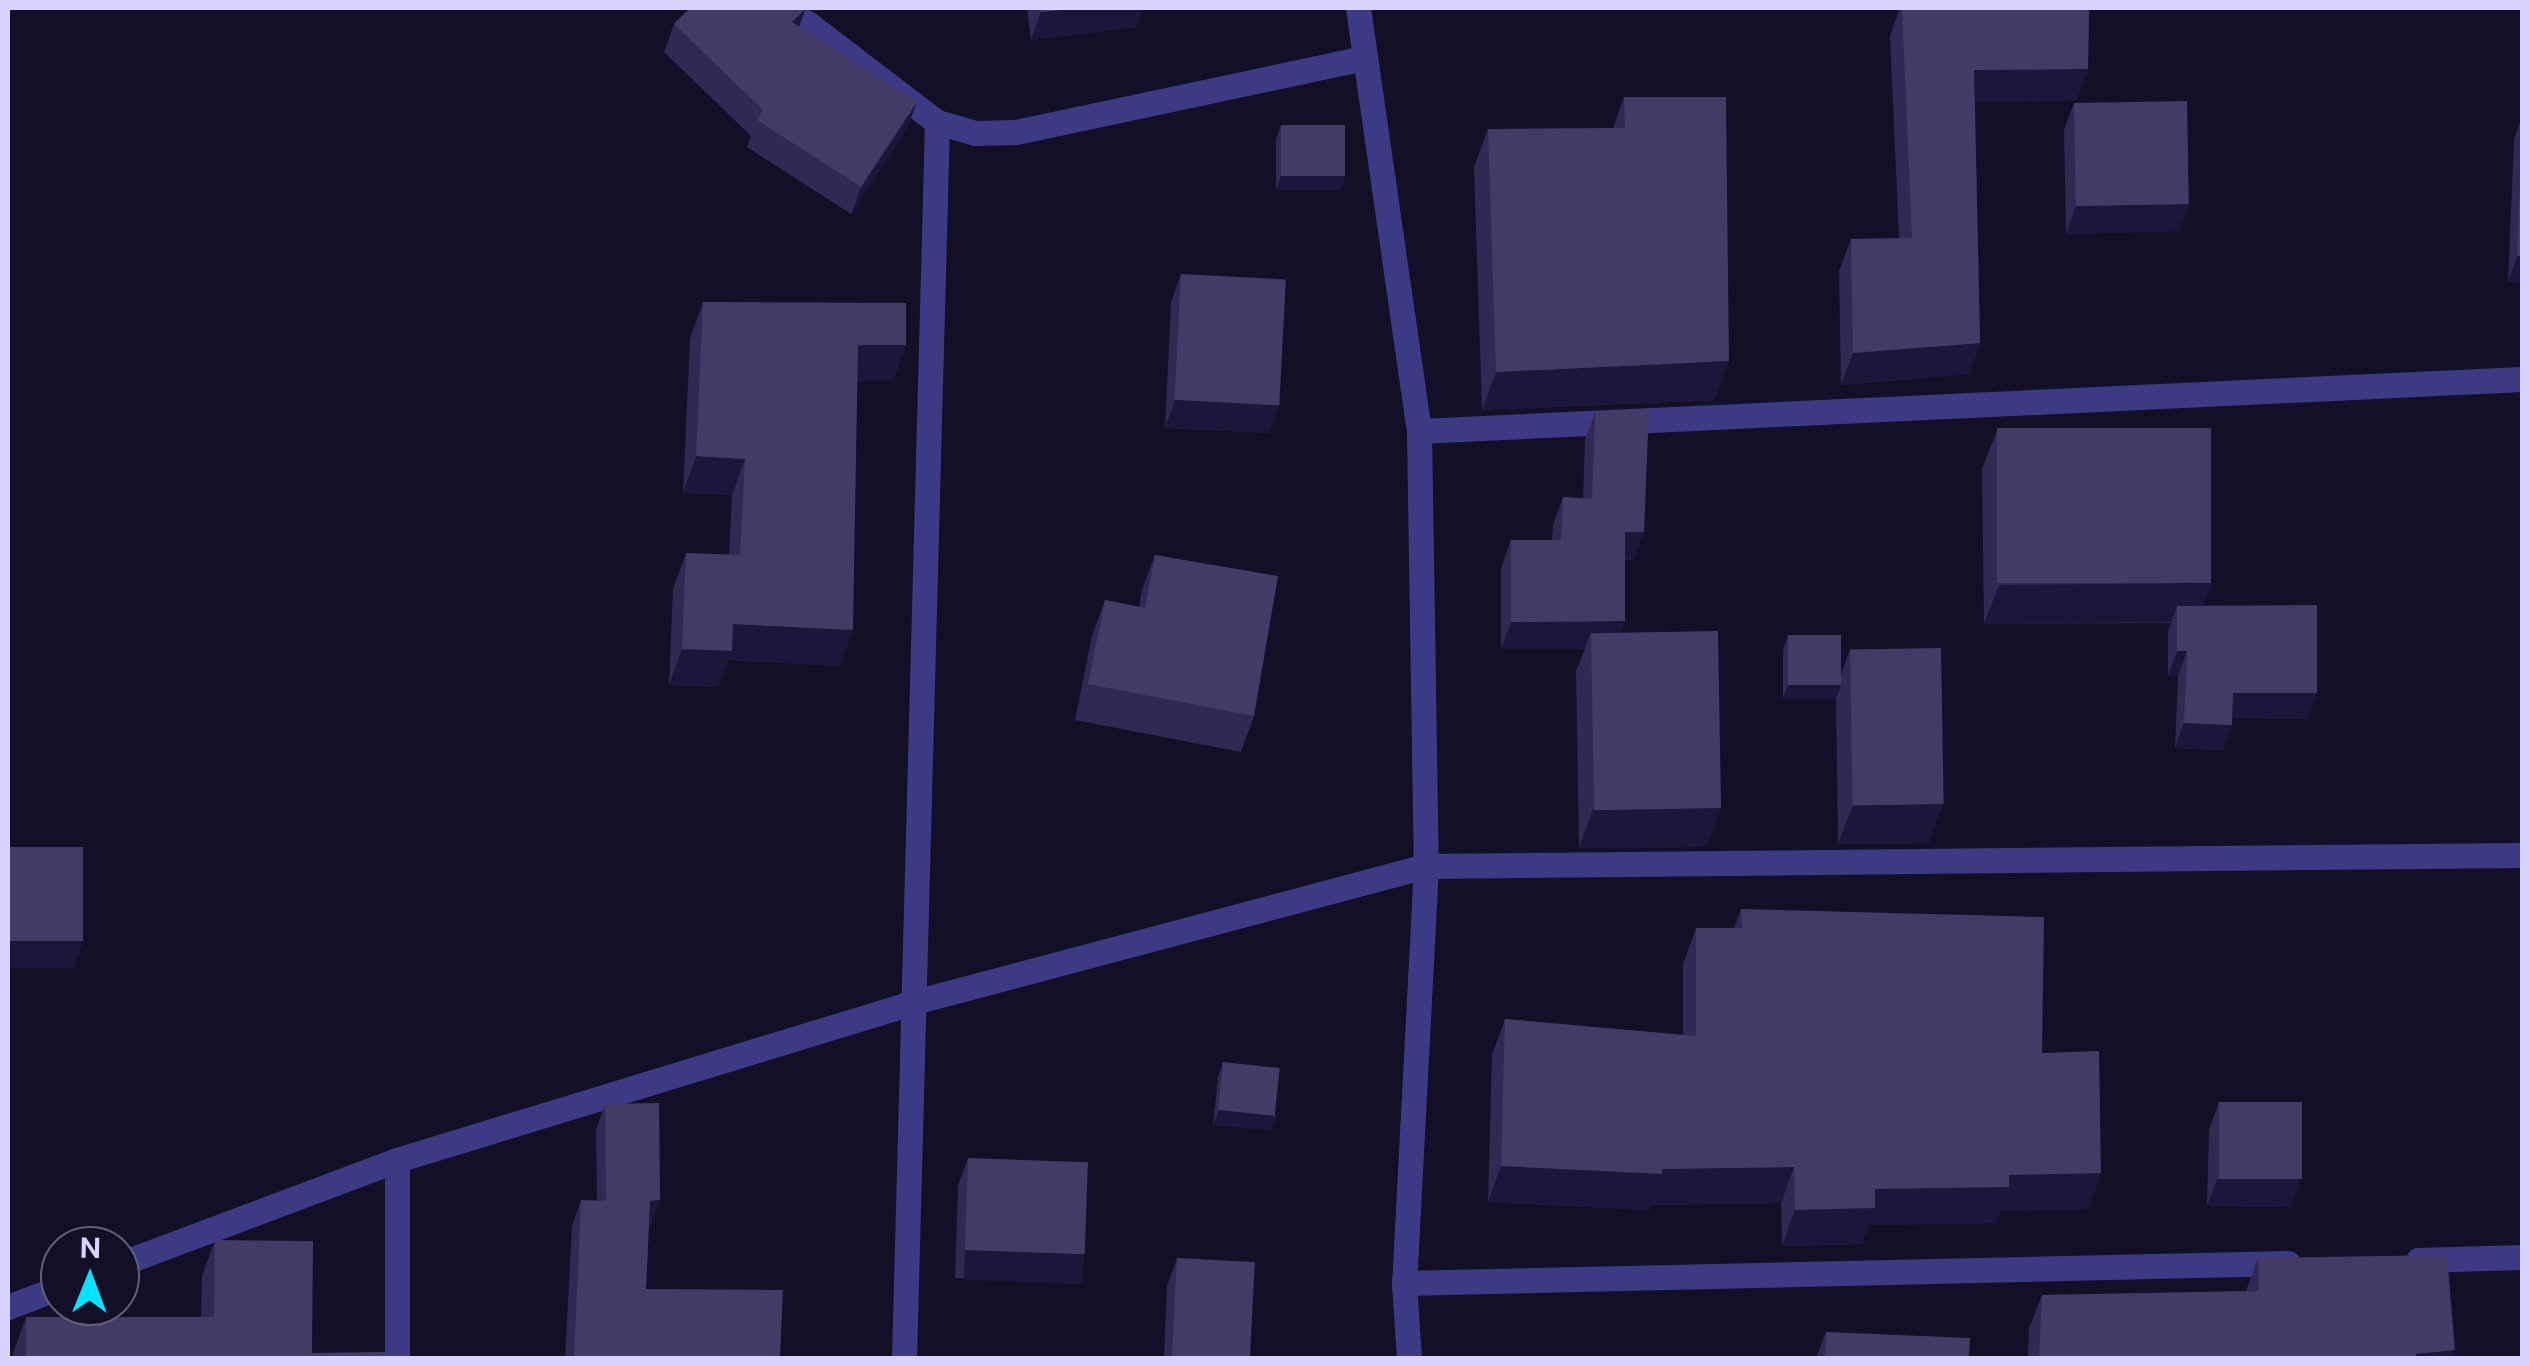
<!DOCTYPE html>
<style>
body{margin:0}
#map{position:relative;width:2530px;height:1366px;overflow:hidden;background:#130f26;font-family:"Public Sans",sans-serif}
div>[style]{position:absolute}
.minor>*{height:25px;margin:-12.5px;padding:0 12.5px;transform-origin:12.5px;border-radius:12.5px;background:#3d3a85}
.wall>*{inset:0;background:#312854}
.shaded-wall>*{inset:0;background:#1d163a;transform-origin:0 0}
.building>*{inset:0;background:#433a66;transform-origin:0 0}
span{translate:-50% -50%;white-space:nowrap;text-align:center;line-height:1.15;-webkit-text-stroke:9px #130f26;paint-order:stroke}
.frame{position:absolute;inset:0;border:10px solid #d9d4ff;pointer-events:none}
.north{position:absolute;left:40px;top:1226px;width:100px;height:100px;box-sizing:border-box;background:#130f26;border:2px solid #625e7d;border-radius:50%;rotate:1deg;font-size:28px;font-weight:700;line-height:40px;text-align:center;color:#d9d4ff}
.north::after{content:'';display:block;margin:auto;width:35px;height:45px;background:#00e5ff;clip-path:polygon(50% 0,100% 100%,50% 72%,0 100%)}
</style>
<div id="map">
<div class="minor">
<div style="left:1358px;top:8px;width:427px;rotate:81.8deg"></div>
<div style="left:1419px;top:431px;width:435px;rotate:89.1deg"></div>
<div style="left:1426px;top:866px;width:418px;rotate:93deg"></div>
<div style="left:1404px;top:1283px;width:75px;rotate:86.2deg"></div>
<div style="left:806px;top:22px;width:165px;rotate:37.4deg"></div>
<div style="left:937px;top:122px;width:40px;rotate:16deg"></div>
<div style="left:975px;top:133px;width:41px;rotate:-1.4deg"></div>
<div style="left:1016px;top:132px;width:357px;rotate:-12deg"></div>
<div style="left:1419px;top:431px;width:1104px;rotate:-2.7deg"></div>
<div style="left:397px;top:1160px;width:198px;rotate:90deg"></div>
<div style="left:2418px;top:1260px;width:104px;rotate:-1.7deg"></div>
<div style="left:120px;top:1264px;width:296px;rotate:-20.6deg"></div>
<div style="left:397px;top:1160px;width:545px;rotate:-16.97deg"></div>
<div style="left:918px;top:1001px;width:526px;rotate:-14.88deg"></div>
<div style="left:1426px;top:866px;width:1096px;rotate:-0.58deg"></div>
<div style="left:1404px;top:1283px;width:884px;rotate:-1.3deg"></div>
<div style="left:8px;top:1307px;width:56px;rotate:-21deg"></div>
<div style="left:904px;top:1358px;width:1236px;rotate:-88.47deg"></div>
</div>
<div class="wall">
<div style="clip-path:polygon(1027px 8px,1143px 8px,1136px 27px,1031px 40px)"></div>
<div style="clip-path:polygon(1900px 8px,2089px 8px,2088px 69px,2076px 101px,1975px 101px,1980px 343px,1969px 374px,1841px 385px,1839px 271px,1851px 239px,1899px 238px,1890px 36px)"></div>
<div style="clip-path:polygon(674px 24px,799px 27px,907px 129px,851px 214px,747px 147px,751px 136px,664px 52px)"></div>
<div style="clip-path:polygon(1624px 97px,1715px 400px,1482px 410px,1474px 167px,1488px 129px,1613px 128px)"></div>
<div style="clip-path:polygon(2074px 103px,2189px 204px,2179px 231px,2066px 234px,2064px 130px)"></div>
<div style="clip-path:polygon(2522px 116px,2522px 283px,2508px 282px,2514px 140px)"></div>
<div style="clip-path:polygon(1281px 125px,1345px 176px,1340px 190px,1276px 190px,1276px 139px)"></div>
<div style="clip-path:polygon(1181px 274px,1279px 405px,1269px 433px,1165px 428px,1171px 302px)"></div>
<div style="clip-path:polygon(703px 302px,906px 345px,893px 381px,857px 381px,840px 666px,728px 660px,718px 687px,669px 685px,673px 589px,686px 553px,729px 555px,732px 495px,683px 493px,690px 338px)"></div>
<div style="clip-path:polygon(1595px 412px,1634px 560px,1625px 560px,1625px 621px,1621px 632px,1721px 808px,1706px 847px,1579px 848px,1576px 671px,1585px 649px,1501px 649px,1501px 568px,1511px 540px,1552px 540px,1553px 525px,1563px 497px,1583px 498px,1585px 439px)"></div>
<div style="clip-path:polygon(1997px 430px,2204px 606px,2308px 719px,2232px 718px,2223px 750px,2175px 748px,2178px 676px,2168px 676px,2168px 631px,2171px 623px,1984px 624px,1982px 469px)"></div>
<div style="clip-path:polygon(1155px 555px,1254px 716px,1241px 752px,1075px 720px,1092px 636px,1105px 600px,1139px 607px,1142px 590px)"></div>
<div style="clip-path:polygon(1788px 635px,1841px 675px,1850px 649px,1929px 843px,1838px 844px,1836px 698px,1783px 699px,1783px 650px)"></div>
<div style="clip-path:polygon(8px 847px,83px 940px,73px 968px,8px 968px)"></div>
<div style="clip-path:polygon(1741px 909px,2042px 1053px,2101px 1173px,2088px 1209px,2000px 1211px,1996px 1223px,1869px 1225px,1862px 1244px,1782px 1246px,1781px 1203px,1651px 1205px,1649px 1210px,1488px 1202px,1492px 1055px,1505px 1019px,1683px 1035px,1683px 964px,1696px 928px,1734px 928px)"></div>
<div style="clip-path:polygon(1223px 1062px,1276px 1116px,1271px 1130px,1213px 1125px,1218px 1077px)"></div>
<div style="clip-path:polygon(2219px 1102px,2291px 1207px,2207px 1206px,2209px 1129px)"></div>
<div style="clip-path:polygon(605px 1104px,651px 1226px,649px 1226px,646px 1289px,780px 1358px,565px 1358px,572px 1226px,581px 1200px,597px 1201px,596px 1130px)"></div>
<div style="clip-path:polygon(968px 1158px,1084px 1255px,1074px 1283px,955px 1278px,958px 1185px)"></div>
<div style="clip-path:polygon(215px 1240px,312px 1353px,385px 1358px,13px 1358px,13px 1354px,26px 1317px,201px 1317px,202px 1276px)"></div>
<div style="clip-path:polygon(1177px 1258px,1252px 1358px,1164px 1358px,1167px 1286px)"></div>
<div style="clip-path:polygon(2258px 1258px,2455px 1350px,2452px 1358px,2028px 1358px,2029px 1328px,2042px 1295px,2246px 1291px)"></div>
<div style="clip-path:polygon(1826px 1332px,1969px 1358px,1816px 1358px)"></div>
</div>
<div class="shaded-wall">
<div style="clip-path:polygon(806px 8px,796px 35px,792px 22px)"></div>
<div style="clip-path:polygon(1081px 8px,1143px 8px,1136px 27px,1031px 40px,1041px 12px)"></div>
<div style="clip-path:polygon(2088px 69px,2076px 101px,1962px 102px,1974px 70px)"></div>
<div style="clip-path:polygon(917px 102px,907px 129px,851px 214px,861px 187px)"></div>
<div style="clip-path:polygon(1281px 176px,1345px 176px,1340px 190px,1276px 190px)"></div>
<div style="clip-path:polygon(2189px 204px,2179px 231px,2066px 234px,2076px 206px)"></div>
<div style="clip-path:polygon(2517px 256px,2522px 256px,2522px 283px,2508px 282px)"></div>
<div style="clip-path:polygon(1980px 343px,1969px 374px,1841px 385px,1853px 353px)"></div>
<div style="clip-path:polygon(858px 345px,906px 345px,893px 381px,845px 381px)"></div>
<div style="clip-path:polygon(1729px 361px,1715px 400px,1482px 410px,1496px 372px)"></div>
<div style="clip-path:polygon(1175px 400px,1279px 405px,1269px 433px,1165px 428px)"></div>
<div style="clip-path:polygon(696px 456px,745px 459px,732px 495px,683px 493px)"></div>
<div style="clip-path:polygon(1625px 532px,1644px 532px,1634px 560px,1615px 559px)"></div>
<div style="clip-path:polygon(2212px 583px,2197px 622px,2177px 606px,2171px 622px,1984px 624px,1999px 585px)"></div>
<div style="clip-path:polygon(1625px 621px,1615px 648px,1591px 632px,1585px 649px,1501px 649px,1511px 622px)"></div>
<div style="clip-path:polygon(733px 624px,853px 630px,840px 666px,728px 660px,718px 687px,669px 685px,682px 649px)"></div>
<div style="clip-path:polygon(2177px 651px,2187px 651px,2178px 676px,2168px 676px)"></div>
<div style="clip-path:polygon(1788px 685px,1841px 685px,1836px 699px,1783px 699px)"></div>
<div style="clip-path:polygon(2233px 693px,2317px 693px,2308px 719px,2224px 718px)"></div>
<div style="clip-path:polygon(2184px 723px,2232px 725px,2223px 750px,2175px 748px)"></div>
<div style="clip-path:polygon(1943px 804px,1929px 843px,1838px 844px,1853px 805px)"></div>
<div style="clip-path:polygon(1721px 808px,1706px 847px,1579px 848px,1593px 809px)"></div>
<div style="clip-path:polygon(83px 940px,73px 968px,8px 968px,9px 941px)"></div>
<div style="clip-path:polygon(1219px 1110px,1276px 1116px,1271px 1130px,1213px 1125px)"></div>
<div style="clip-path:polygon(1501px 1166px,1662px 1169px,1794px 1167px,1781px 1203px,1651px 1205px,1649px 1210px,1488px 1202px)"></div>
<div style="clip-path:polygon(2101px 1173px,2088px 1209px,2000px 1211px,1996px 1223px,1869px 1225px,1862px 1244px,1782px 1246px,1795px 1210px,1875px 1189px,2009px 1175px)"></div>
<div style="clip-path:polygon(2217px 1179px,2301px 1179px,2291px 1207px,2207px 1206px)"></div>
<div style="clip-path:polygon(660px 1200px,651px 1226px,641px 1226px,650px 1201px)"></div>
<div style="left:965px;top:1250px;width:119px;height:30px;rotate:2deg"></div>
<div style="clip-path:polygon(2455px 1350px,2452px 1358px,2414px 1358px,2416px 1354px)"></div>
</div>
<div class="building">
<div style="clip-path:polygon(690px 8px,806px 8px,792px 22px,917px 102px,861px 187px,757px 120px,763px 110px,674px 24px)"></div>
<div style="clip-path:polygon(1041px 8px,1081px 8px,1041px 12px)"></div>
<div style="clip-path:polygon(1902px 8px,2089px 8px,2088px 69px,1974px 70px,1980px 343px,1853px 353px,1851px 239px,1912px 238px)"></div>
<div style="clip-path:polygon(1624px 97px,1726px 97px,1729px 361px,1496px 372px,1488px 129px,1625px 128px)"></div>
<div style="left:2187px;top:101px;width:103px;height:113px;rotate:89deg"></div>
<div style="left:1281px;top:125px;width:64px;height:51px"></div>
<div style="clip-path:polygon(2522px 133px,2522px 256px,2517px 256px)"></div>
<div style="left:1181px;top:274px;width:105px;height:126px;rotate:3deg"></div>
<div style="clip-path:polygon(703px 302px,906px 303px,906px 345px,858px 345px,853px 630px,733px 624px,732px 651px,682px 649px,686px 553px,740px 555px,745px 459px,696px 456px)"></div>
<div style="clip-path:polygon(1649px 409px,1644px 532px,1625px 532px,1625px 621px,1511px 622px,1511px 540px,1561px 540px,1563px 497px,1592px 499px,1595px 412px)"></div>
<div style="left:2211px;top:428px;width:155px;height:214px;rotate:90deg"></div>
<div style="clip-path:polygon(1155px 555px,1278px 576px,1254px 716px,1088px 684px,1105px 600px,1145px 608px)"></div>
<div style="clip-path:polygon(2317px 605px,2317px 693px,2233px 693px,2232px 725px,2184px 723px,2187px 651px,2177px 651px,2177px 606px)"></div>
<div style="left:1718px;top:631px;width:177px;height:127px;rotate:89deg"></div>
<div style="left:1788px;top:635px;width:53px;height:50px"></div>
<div style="left:1941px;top:648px;width:156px;height:91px;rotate:89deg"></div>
<div style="left:8px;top:847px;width:75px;height:94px"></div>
<div style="clip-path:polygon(1741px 909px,2044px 917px,2042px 1053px,2099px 1051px,2101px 1173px,2009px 1175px,2009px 1187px,1875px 1189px,1875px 1208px,1795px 1210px,1794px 1167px,1662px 1169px,1662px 1174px,1501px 1166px,1505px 1019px,1696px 1036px,1696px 928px,1742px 928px)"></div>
<div style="left:1223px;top:1062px;width:57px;height:48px;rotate:6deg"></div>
<div style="left:2219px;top:1102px;width:83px;height:77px"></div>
<div style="clip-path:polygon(659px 1103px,660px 1200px,650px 1201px,646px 1289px,783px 1290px,780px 1358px,574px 1358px,581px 1200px,606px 1201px,605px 1104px)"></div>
<div style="left:968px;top:1158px;width:120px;height:92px;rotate:2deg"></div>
<div style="clip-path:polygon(215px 1240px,313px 1241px,312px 1353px,385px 1352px,385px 1358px,26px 1358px,26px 1317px,214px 1317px)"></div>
<div style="clip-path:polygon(2447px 1255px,2455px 1350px,2416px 1354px,2416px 1358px,2039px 1358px,2042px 1295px,2259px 1291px,2258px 1258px)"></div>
<div style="left:1177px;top:1258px;width:78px;height:100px;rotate:3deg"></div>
<div style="clip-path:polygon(1826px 1332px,1970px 1338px,1969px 1358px,1825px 1358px)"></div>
</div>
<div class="frame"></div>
<div class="north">N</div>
</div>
